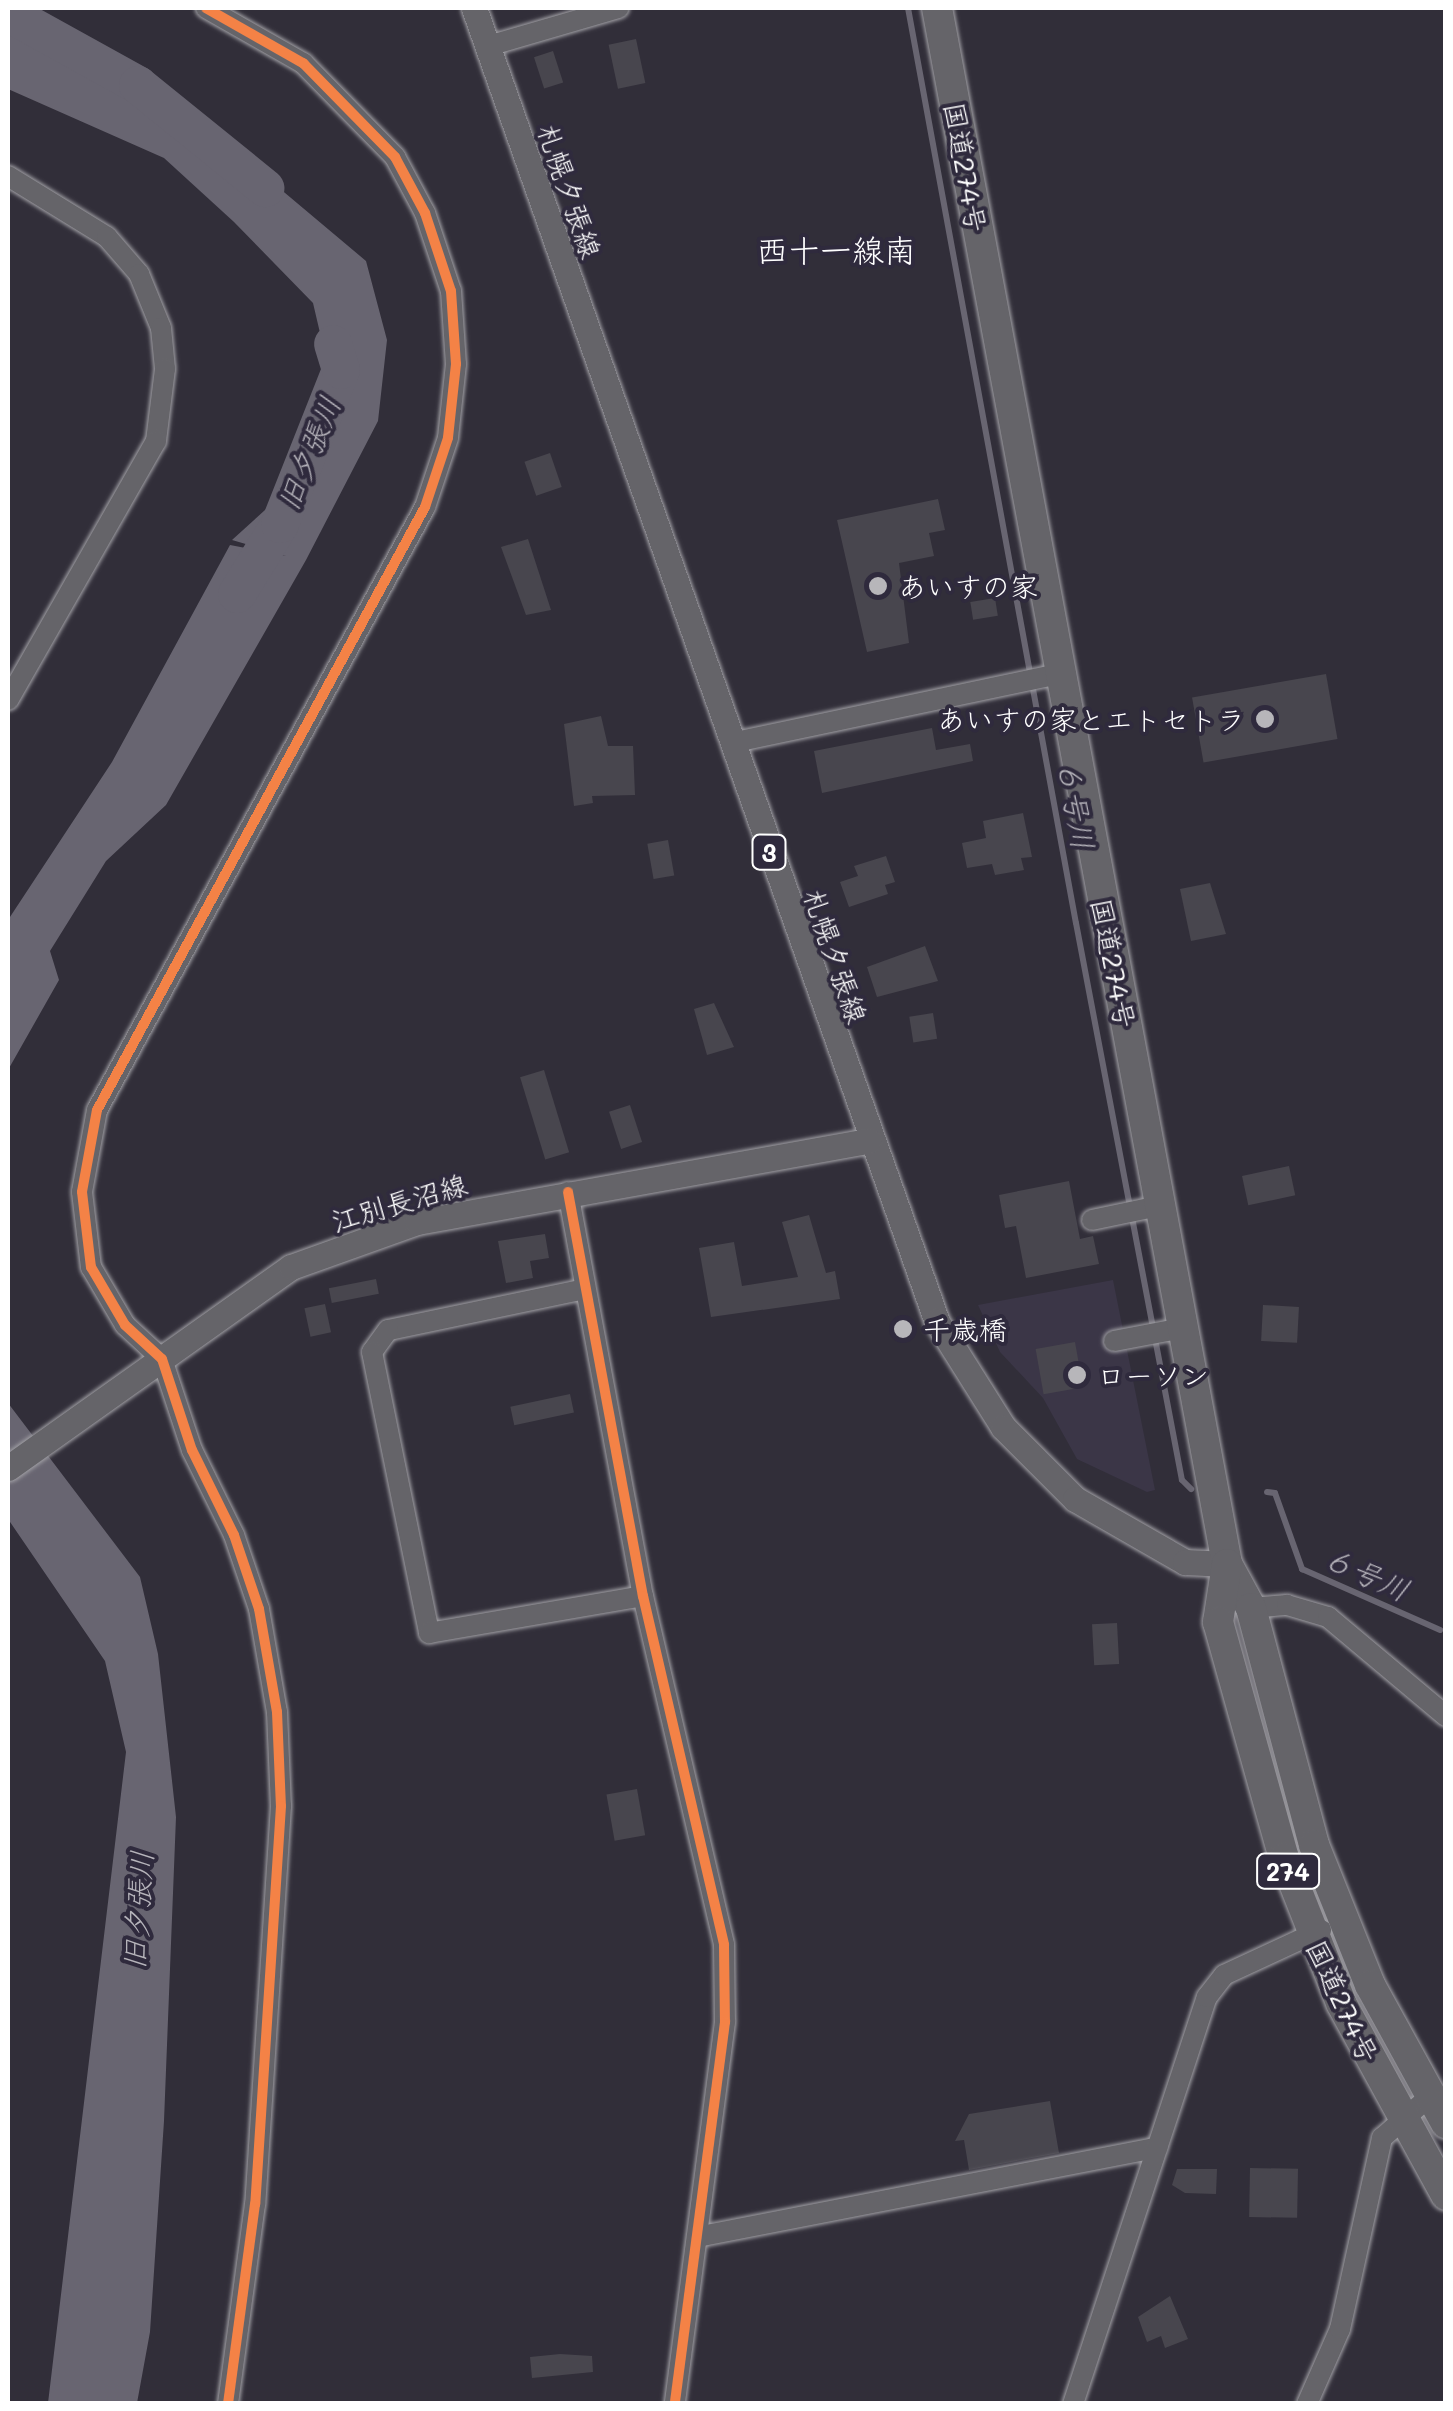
<!DOCTYPE html>
<meta charset="utf-8">
<style>
body{margin:0}
#map{position:relative;width:1453px;height:2411px;overflow:hidden;background:#312e39;font-family:Mali,"Klee One",sans-serif}
div>[style]{position:absolute}
.built>*{inset:0;background:#3b3647}
.water>*{inset:0;background:#686571}
.stream>*{height:6px;margin:-3px;padding:0 3px;transform-origin:3px;border-radius:3px;background:#686571}
.river>*{height:38px;margin:-19px;padding:0 19px;transform-origin:19px;border-radius:19px;background:#686571}
.building>*{inset:0;background:#48464e;transform-origin:0 0}
.roads{filter:drop-shadow(0 0 2px #a2a1a6) drop-shadow(0 0 2px #a2a1a6)}
.minor>*{height:20px;margin:-10px;padding:0 10px;transform-origin:10px;border-radius:10px;background:#656469}
.major>*{height:25px;margin:-12.5px;padding:0 12.5px;transform-origin:12.5px;border-radius:12.5px;background:#656469}
.highway>*{height:30px;margin:-15px;padding:0 15px;transform-origin:15px;border-radius:15px;background:#656469}
.cycleway>*{height:10px;margin:-5px;padding:0 5px;transform-origin:5px;border-radius:5px;background:#f48246}
.dots>*{width:28px;height:28px;translate:-50% -50%;box-sizing:border-box;border:5px solid #2f2a3d;border-radius:50%}
span{translate:-50% -50%;white-space:nowrap;text-align:center;line-height:1.15;-webkit-text-stroke:8px #2f2a3d;paint-order:stroke}
.shield-label span{padding:2px 8px;background:#2f2a3d;border:2px solid;border-radius:8px;-webkit-text-stroke-width:0}
.shield-label{font-size:25px;color:#fff;font-weight:700}
.street-label{font-size:28px;color:#fff}
.poi-label{font-size:28px;color:#fff}
.left{translate:0 -50%;text-align:left}
.right{translate:-100% -50%;text-align:right}
.water-label{font-size:30px;color:#b6b4bb;font-style:italic}
.quarter-label{font-size:32px;color:#fff}
.frame{position:absolute;inset:0;border:10px solid #fff;pointer-events:none}
</style>
<div id="map">
<div class="built">
<div style="clip-path:polygon(1113px 1280px,1155px 1490px,1147px 1492px,1077px 1459px,1043px 1398px,1000px 1352px,978px 1305px)"></div>
</div>
<div class="water">
<div style="clip-path:polygon(9px 8px,63px 56px,141px 109px,272px 182px,366px 261px,387px 340px,378px 421px,306px 560px,166px 805px,106px 861px,50px 951px,59px 980px,8px 1070px,8px 920px,112px 762px,230px 545px,286px 556px,232px 540px,319px 461px,338px 410px,313px 303px,234px 222px,164px 158px,8px 89px)"></div>
<div style="clip-path:polygon(8px 1403px,140px 1577px,158px 1654px,176px 1817px,164px 2121px,150px 2332px,137px 2403px,48px 2403px,126px 1752px,105px 1661px,8px 1519px)"></div>
</div>
<div class="stream">
<div style="left:908px;top:8px;width:930px;rotate:79.6deg"></div>
<div style="left:1076px;top:923px;width:567px;rotate:79.23deg"></div>
<div style="left:1182px;top:1480px;width:13px;rotate:45deg"></div>
<div style="left:1267px;top:1492px;width:8px;rotate:7deg"></div>
<div style="left:1275px;top:1493px;width:81px;rotate:70.4deg"></div>
<div style="left:1302px;top:1569px;width:151px;rotate:23.8deg"></div>
</div>
<div class="river">
<div style="left:8px;top:13px;width:149px;rotate:29deg"></div>
<div style="left:138px;top:85px;width:164px;rotate:39deg"></div>
<div style="left:237px;top:594px;width:82px;rotate:-58.4deg"></div>
<div style="left:280px;top:524px;width:166px;rotate:-68.4deg"></div>
<div style="left:341px;top:370px;width:27px;rotate:-107deg"></div>
</div>
<div class="building">
<div style="left:636px;top:39px;width:45px;height:28px;rotate:78deg"></div>
<div style="left:553px;top:51px;width:33px;height:20px;rotate:72deg"></div>
<div style="left:550px;top:453px;width:36px;height:27px;rotate:71deg"></div>
<div style="clip-path:polygon(938px 499px,945px 530px,929px 533px,934px 556px,899px 563px,909px 643px,867px 652px,837px 520px)"></div>
<div style="clip-path:polygon(528px 539px,551px 610px,526px 615px,501px 547px)"></div>
<div style="left:995px;top:598px;width:18px;height:25px;rotate:81deg"></div>
<div style="left:1326px;top:674px;width:66px;height:136px;rotate:80deg"></div>
<div style="clip-path:polygon(601px 716px,608px 746px,633px 746px,635px 795px,592px 796px,593px 803px,574px 806px,564px 724px)"></div>
<div style="clip-path:polygon(932px 728px,936px 750px,970px 744px,973px 761px,822px 793px,814px 751px)"></div>
<div style="clip-path:polygon(1023px 813px,1032px 857px,1021px 858px,1024px 870px,995px 875px,992px 864px,967px 868px,962px 843px,986px 838px,983px 821px)"></div>
<div style="left:668px;top:840px;width:36px;height:21px;rotate:80deg"></div>
<div style="clip-path:polygon(886px 856px,895px 882px,885px 885px,888px 894px,849px 907px,840px 882px,858px 876px,854px 866px)"></div>
<div style="clip-path:polygon(1210px 883px,1226px 934px,1191px 941px,1180px 889px)"></div>
<div style="clip-path:polygon(925px 946px,938px 981px,877px 997px,867px 967px)"></div>
<div style="clip-path:polygon(714px 1003px,734px 1047px,707px 1055px,694px 1009px)"></div>
<div style="left:933px;top:1013px;width:26px;height:24px;rotate:81deg"></div>
<div style="left:544px;top:1070px;width:86px;height:25px;rotate:73deg"></div>
<div style="left:630px;top:1105px;width:39px;height:22px;rotate:72deg"></div>
<div style="left:1289px;top:1166px;width:30px;height:48px;rotate:78deg"></div>
<div style="clip-path:polygon(1069px 1181px,1080px 1239px,1093px 1236px,1099px 1264px,1026px 1278px,1016px 1226px,1005px 1228px,999px 1195px)"></div>
<div style="clip-path:polygon(809px 1215px,826px 1273px,835px 1271px,840px 1299px,711px 1317px,699px 1248px,734px 1242px,742px 1286px,798px 1277px,782px 1222px)"></div>
<div style="clip-path:polygon(545px 1234px,549px 1258px,530px 1261px,533px 1278px,506px 1283px,498px 1241px)"></div>
<div style="left:376px;top:1279px;width:15px;height:48px;rotate:79deg"></div>
<div style="left:325px;top:1304px;width:29px;height:21px;rotate:78deg"></div>
<div style="left:1263px;top:1305px;width:36px;height:36px;rotate:3deg"></div>
<div style="left:1075px;top:1342px;width:46px;height:40px;rotate:80deg"></div>
<div style="left:570px;top:1394px;width:19px;height:61px;rotate:78deg"></div>
<div style="left:1117px;top:1623px;width:41px;height:25px;rotate:87deg"></div>
<div style="left:637px;top:1789px;width:47px;height:31px;rotate:80deg"></div>
<div style="clip-path:polygon(1050px 2101px,1059px 2153px,969px 2170px,964px 2140px,955px 2141px,969px 2114px)"></div>
<div style="left:1250px;top:2168px;width:48px;height:49px;rotate:1deg"></div>
<div style="clip-path:polygon(1177px 2169px,1217px 2169px,1216px 2194px,1185px 2193px,1172px 2185px)"></div>
<div style="clip-path:polygon(1170px 2296px,1188px 2339px,1165px 2348px,1161px 2336px,1147px 2342px,1138px 2317px)"></div>
<div style="clip-path:polygon(560px 2354px,592px 2356px,593px 2372px,532px 2378px,530px 2357px)"></div>
</div>
<div class="roads">
<div class="minor">
<div style="left:206px;top:8px;width:112px;rotate:29.6deg"></div>
<div style="left:303px;top:63px;width:132px;rotate:45.6deg"></div>
<div style="left:395px;top:157px;width:64px;rotate:61.8deg"></div>
<div style="left:425px;top:213px;width:82px;rotate:71.6deg"></div>
<div style="left:451px;top:291px;width:73px;rotate:86.1deg"></div>
<div style="left:456px;top:364px;width:74px;rotate:96.2deg"></div>
<div style="left:448px;top:438px;width:73px;rotate:108.4deg"></div>
<div style="left:425px;top:507px;width:686px;rotate:118.54deg"></div>
<div style="left:97px;top:1110px;width:83px;rotate:100.4deg"></div>
<div style="left:82px;top:1192px;width:76px;rotate:83.2deg"></div>
<div style="left:91px;top:1267px;width:67px;rotate:59.6deg"></div>
<div style="left:125px;top:1325px;width:50px;rotate:42.6deg"></div>
<div style="left:162px;top:1359px;width:96px;rotate:71.8deg"></div>
<div style="left:192px;top:1450px;width:95px;rotate:63.7deg"></div>
<div style="left:234px;top:1535px;width:78px;rotate:71.3deg"></div>
<div style="left:259px;top:1609px;width:105px;rotate:80.1deg"></div>
<div style="left:277px;top:1712px;width:94px;rotate:87.6deg"></div>
<div style="left:281px;top:1806px;width:399px;rotate:93.7deg"></div>
<div style="left:255px;top:2204px;width:202px;rotate:97.7deg"></div>
<div style="left:488px;top:46px;width:136px;rotate:-16.2deg"></div>
<div style="left:8px;top:176px;width:116px;rotate:31.6deg"></div>
<div style="left:107px;top:237px;width:49px;rotate:49.1deg"></div>
<div style="left:139px;top:274px;width:58px;rotate:67.8deg"></div>
<div style="left:161px;top:328px;width:41px;rotate:84.4deg"></div>
<div style="left:165px;top:369px;width:73px;rotate:97.1deg"></div>
<div style="left:156px;top:441px;width:298px;rotate:119.7deg"></div>
<div style="left:731px;top:743px;width:335px;rotate:-11.9deg"></div>
<div style="left:568px;top:1192px;width:411px;rotate:79.5deg"></div>
<div style="left:643px;top:1596px;width:358px;rotate:76.9deg"></div>
<div style="left:724px;top:1945px;width:77px;rotate:89.3deg"></div>
<div style="left:725px;top:2022px;width:385px;rotate:97.5deg"></div>
<div style="left:1092px;top:1220px;width:68px;rotate:-11.8deg"></div>
<div style="left:585px;top:1289px;width:201px;rotate:168.2deg"></div>
<div style="left:388px;top:1330px;width:27px;rotate:126deg"></div>
<div style="left:372px;top:1352px;width:287px;rotate:78.5deg"></div>
<div style="left:429px;top:1633px;width:217px;rotate:-9.8deg"></div>
<div style="left:1114px;top:1341px;width:70px;rotate:-10.7deg"></div>
<div style="left:1251px;top:1608px;width:36px;rotate:-5deg"></div>
<div style="left:1287px;top:1605px;width:43px;rotate:16.3deg"></div>
<div style="left:1328px;top:1617px;width:154px;rotate:40deg"></div>
<div style="left:697px;top:2237px;width:469px;rotate:-11deg"></div>
<div style="left:1073px;top:2404px;width:428px;rotate:-71.8deg"></div>
<div style="left:1207px;top:1997px;width:28px;rotate:-52deg"></div>
<div style="left:1224px;top:1975px;width:107px;rotate:-24.9deg"></div>
<div style="left:1307px;top:2404px;width:82px;rotate:-66.3deg"></div>
<div style="left:1340px;top:2329px;width:196px;rotate:-77.6deg"></div>
<div style="left:1382px;top:2138px;width:62px;rotate:-41.1deg"></div>
</div>
<div class="major">
<div style="left:474px;top:8px;width:1393px;rotate:70.59deg"></div>
<div style="left:937px;top:1322px;width:124px;rotate:57.8deg"></div>
<div style="left:1003px;top:1427px;width:102px;rotate:45deg"></div>
<div style="left:1075px;top:1499px;width:127px;rotate:29.8deg"></div>
<div style="left:1185px;top:1562px;width:42px;rotate:2.7deg"></div>
<div style="left:8px;top:1468px;width:347px;rotate:-35.4deg"></div>
<div style="left:291px;top:1267px;width:134px;rotate:-19.7deg"></div>
<div style="left:417px;top:1222px;width:459px;rotate:-10.2deg"></div>
</div>
<div class="highway">
<div style="left:937px;top:8px;width:1583px;rotate:79.44deg"></div>
<div style="left:1227px;top:1564px;width:50px;rotate:61.4deg"></div>
<div style="left:1251px;top:1608px;width:245px;rotate:75.1deg"></div>
<div style="left:1314px;top:1845px;width:151px;rotate:68.2deg"></div>
<div style="left:1370px;top:1985px;width:158px;rotate:61.2deg"></div>
<div style="left:1227px;top:1564px;width:59px;rotate:98.8deg"></div>
<div style="left:1218px;top:1622px;width:245px;rotate:74.4deg"></div>
<div style="left:1284px;top:1858px;width:156px;rotate:68.5deg"></div>
<div style="left:1341px;top:2003px;width:219px;rotate:61.3deg"></div>
</div>
</div>
<div class="cycleway">
<div style="left:206px;top:8px;width:112px;rotate:29.6deg"></div>
<div style="left:303px;top:63px;width:132px;rotate:45.6deg"></div>
<div style="left:395px;top:157px;width:64px;rotate:61.8deg"></div>
<div style="left:425px;top:213px;width:82px;rotate:71.6deg"></div>
<div style="left:451px;top:291px;width:73px;rotate:86.1deg"></div>
<div style="left:456px;top:364px;width:74px;rotate:96.2deg"></div>
<div style="left:448px;top:438px;width:73px;rotate:108.4deg"></div>
<div style="left:425px;top:507px;width:686px;rotate:118.54deg"></div>
<div style="left:97px;top:1110px;width:83px;rotate:100.4deg"></div>
<div style="left:82px;top:1192px;width:76px;rotate:83.2deg"></div>
<div style="left:91px;top:1267px;width:67px;rotate:59.6deg"></div>
<div style="left:125px;top:1325px;width:50px;rotate:42.6deg"></div>
<div style="left:162px;top:1359px;width:96px;rotate:71.8deg"></div>
<div style="left:192px;top:1450px;width:95px;rotate:63.7deg"></div>
<div style="left:234px;top:1535px;width:78px;rotate:71.3deg"></div>
<div style="left:259px;top:1609px;width:105px;rotate:80.1deg"></div>
<div style="left:277px;top:1712px;width:94px;rotate:87.6deg"></div>
<div style="left:281px;top:1806px;width:399px;rotate:93.7deg"></div>
<div style="left:255px;top:2204px;width:202px;rotate:97.7deg"></div>
<div style="left:568px;top:1192px;width:411px;rotate:79.5deg"></div>
<div style="left:643px;top:1596px;width:358px;rotate:76.9deg"></div>
<div style="left:724px;top:1945px;width:77px;rotate:89.3deg"></div>
<div style="left:725px;top:2022px;width:385px;rotate:97.5deg"></div>
</div>
<div class="dots">
<div style="left:878px;top:586px;background:#b7b6ba"></div>
<div style="left:1265px;top:719px;background:#b7b6ba"></div>
<div style="left:903px;top:1329px;background:#b7b6ba"></div>
<div style="left:1077px;top:1375px;background:#b7b6ba"></div>
</div>
<div class="shield-label">
<span style="left:769px;top:852px">3</span>
<span style="left:1288px;top:1871px">274</span>
</div>
<div class="street-label">
<span style="left:966px;top:167px;rotate:80deg">国道274号</span>
<span style="left:570px;top:191px;rotate:71deg">札幌夕張線</span>
<span style="left:836px;top:956px;rotate:71deg">札幌夕張線</span>
<span style="left:1114px;top:963px;rotate:79deg">国道274号</span>
<span style="left:399px;top:1202px;rotate:-16deg">江別長沼線</span>
<span style="left:1343px;top:2001px;rotate:65deg">国道274号</span>
</div>
<div class="poi-label">
<span class="left" style="left:898px;top:586px">あいすの家</span>
<span class="right" style="left:1245px;top:719px">あいすの家とエトセトラ</span>
<span class="left" style="left:923px;top:1329px">千歳橋</span>
<span class="left" style="left:1097px;top:1375px">ローソン</span>
</div>
<div class="water-label">
<span style="left:308px;top:453px;rotate:-68deg">旧夕張川</span>
<span style="left:1077px;top:805px;rotate:80deg">６号川</span>
<span style="left:1367px;top:1573px;rotate:24deg">６号川</span>
<span style="left:137px;top:1910px;rotate:-86deg">旧夕張川</span>
</div>
<div class="quarter-label">
<span style="left:836px;top:249px">西十一線南</span>
</div>
<div class="frame"></div>
</div>
